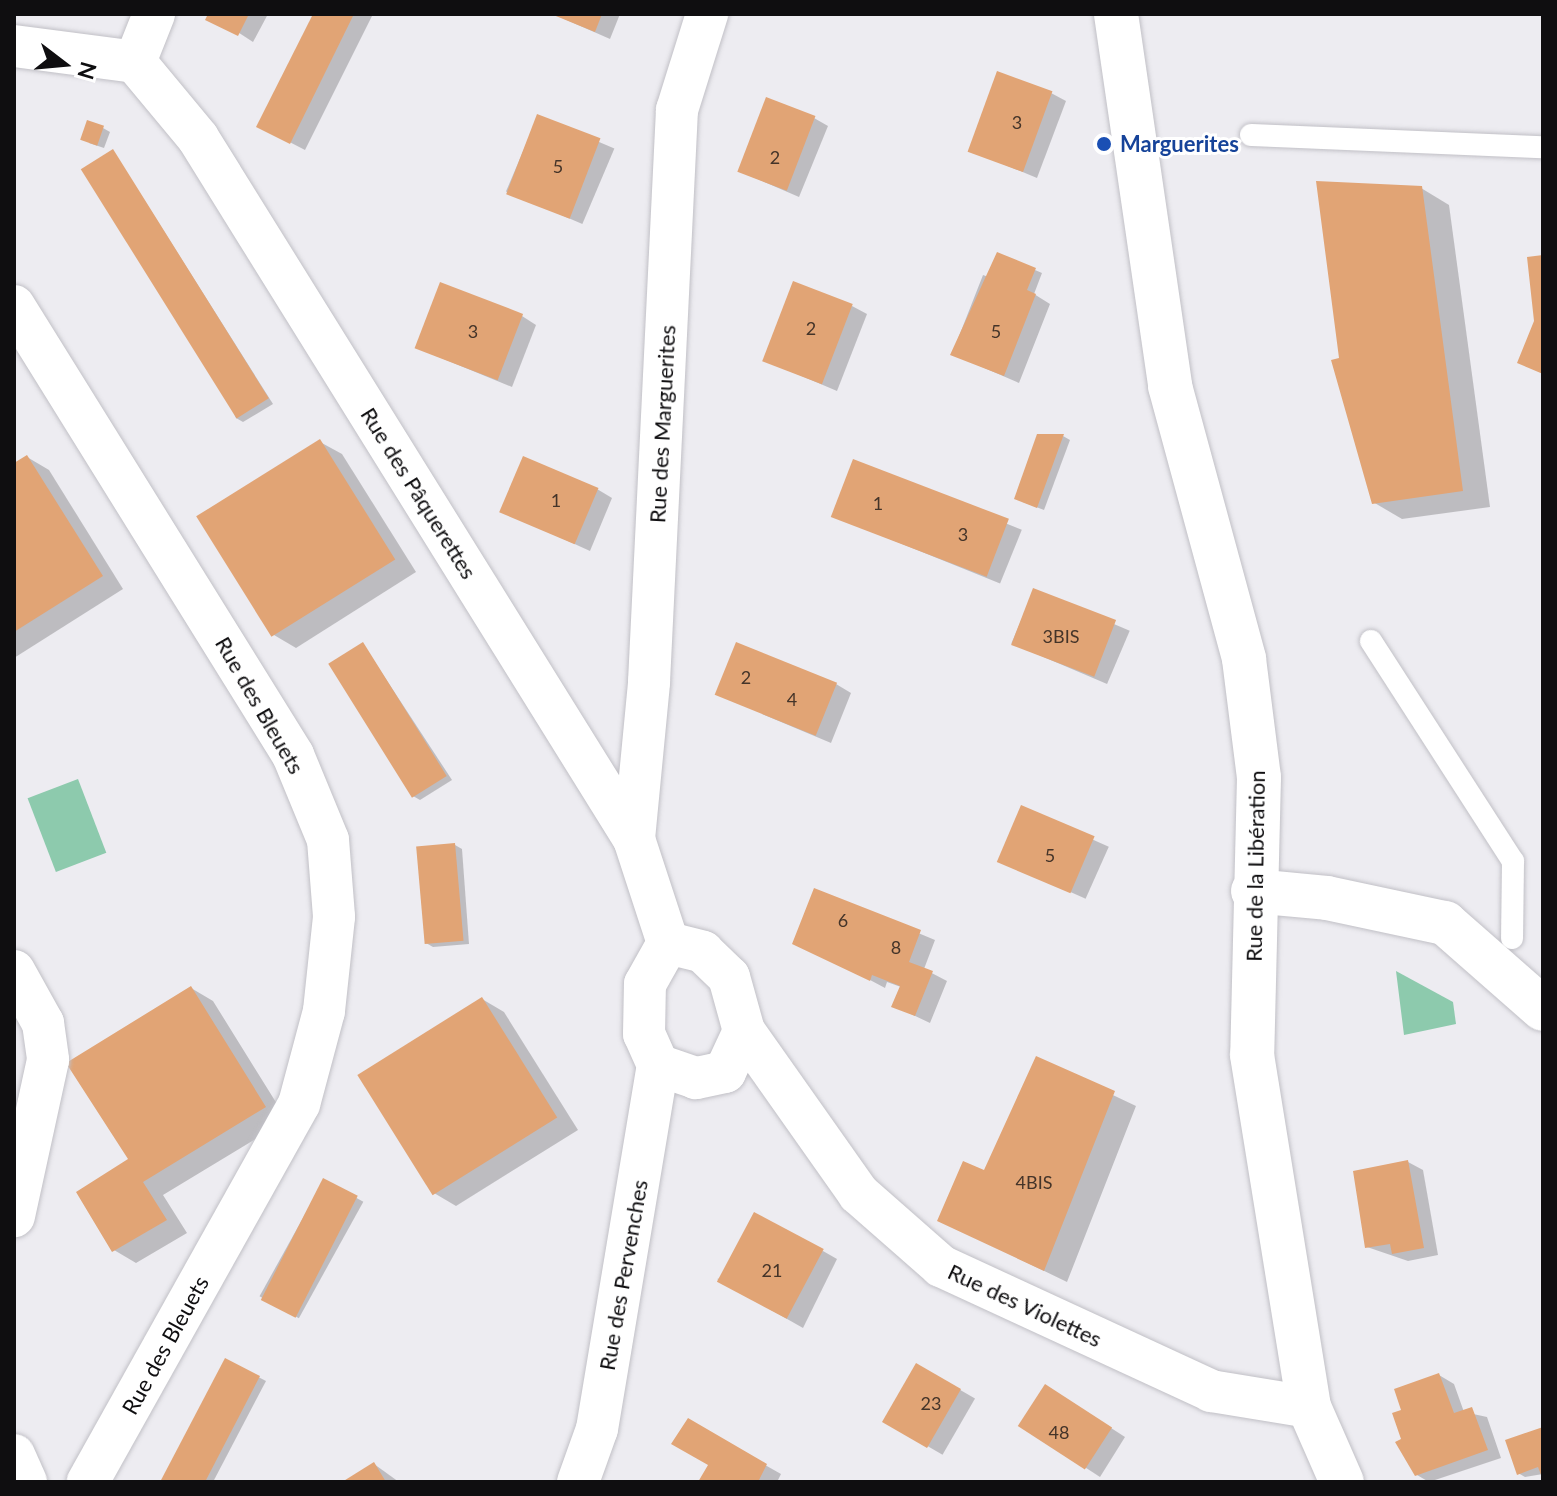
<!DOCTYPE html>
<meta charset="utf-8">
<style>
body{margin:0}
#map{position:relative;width:1557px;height:1496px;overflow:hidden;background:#edecf1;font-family:Lato,sans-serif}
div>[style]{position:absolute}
.green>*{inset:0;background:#8dcaad;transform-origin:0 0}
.shadow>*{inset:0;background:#0003;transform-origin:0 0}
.building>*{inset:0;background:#e1a475;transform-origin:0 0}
.roads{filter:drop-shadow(0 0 2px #c1c0c6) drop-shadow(0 0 2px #c1c0c6)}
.lane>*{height:22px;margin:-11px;padding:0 11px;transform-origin:11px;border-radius:11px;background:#fff}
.street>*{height:42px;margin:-21px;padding:0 21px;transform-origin:21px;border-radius:21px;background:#fff}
.secondary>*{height:44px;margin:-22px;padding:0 22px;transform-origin:22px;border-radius:22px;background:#fff}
.dots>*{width:22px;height:22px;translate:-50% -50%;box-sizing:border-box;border:4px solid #fff;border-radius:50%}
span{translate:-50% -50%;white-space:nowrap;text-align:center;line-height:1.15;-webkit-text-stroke:6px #fff;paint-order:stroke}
.number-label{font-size:18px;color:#443429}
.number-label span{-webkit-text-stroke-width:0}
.transit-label{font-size:22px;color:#164399;font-weight:700}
.left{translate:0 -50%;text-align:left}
.street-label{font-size:22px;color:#0f0e10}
.frame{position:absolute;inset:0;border:16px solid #0f0e10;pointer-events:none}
.north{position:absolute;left:24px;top:24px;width:80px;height:80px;-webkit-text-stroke:6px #fff;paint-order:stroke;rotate:106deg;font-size:22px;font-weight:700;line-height:32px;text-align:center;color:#0f0e10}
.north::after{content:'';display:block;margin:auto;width:28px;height:36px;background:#0f0e10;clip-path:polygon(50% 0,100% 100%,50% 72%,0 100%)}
</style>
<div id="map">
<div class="green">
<div style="left:78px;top:779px;width:79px;height:54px;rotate:69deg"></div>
<div style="clip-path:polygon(1396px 971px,1453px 1002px,1456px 1024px,1404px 1035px)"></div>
</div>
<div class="shadow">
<div style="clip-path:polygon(210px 14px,268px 14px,253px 42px)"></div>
<div style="clip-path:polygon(316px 14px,373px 14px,305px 150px,274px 134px)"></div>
<div style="clip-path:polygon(553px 14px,620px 14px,610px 39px)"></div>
<div style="clip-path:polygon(1051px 93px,1066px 101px,1037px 178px,969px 150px)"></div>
<div style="left:538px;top:116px;width:83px;height:82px;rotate:23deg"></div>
<div style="clip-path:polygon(814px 118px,828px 126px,799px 197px,739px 171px)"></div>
<div style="clip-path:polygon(103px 128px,110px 132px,104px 148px,89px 143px)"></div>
<div style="clip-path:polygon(114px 152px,273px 404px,243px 422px,236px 418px)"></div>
<div style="clip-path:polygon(1421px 188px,1449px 205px,1490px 507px,1402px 519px,1373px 502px)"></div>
<div style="clip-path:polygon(1035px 270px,1042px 273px,1034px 294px,1050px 304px,1019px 383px,952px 354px,983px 275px,997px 280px)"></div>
<div style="clip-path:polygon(852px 306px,867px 314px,837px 391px,764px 360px)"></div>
<div style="clip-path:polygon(522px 316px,536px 325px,512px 387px,417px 348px)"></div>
<div style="clip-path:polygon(1063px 436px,1070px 440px,1044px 510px,1023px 502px)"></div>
<div style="clip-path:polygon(320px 442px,342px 454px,416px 572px,296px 648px,274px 635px)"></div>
<div style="clip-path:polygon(27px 457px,49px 470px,123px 589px,14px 658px,14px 465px)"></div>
<div style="left:854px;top:462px;width:181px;height:58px;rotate:22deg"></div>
<div style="clip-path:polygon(597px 489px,612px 498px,590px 551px,502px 511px)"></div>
<div style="left:1034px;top:590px;width:104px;height:58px;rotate:23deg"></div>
<div style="clip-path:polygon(363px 644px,452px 780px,420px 800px,413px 796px)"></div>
<div style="clip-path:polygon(836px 684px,851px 693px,831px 743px,762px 714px)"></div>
<div style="left:1022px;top:808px;width:95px;height:57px;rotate:24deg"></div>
<div style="clip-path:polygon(455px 845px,462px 849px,469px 944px,433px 947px,426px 943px)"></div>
<div style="clip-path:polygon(815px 890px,935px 940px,924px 969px,947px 981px,930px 1023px,894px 1006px,901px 987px,887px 982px,885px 988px,827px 957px)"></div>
<div style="clip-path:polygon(191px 988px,213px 1001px,287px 1120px,163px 1195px,187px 1233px,136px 1263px,114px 1250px,131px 1160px)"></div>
<div style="clip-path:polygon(482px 999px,504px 1012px,578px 1130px,456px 1206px,434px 1193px)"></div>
<div style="clip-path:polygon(1037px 1059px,1136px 1106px,1067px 1282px,939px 1220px,985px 1173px)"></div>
<div style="clip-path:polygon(1408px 1162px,1423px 1170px,1438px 1255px,1408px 1261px,1367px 1247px)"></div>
<div style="left:324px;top:1180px;width:45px;height:133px;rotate:29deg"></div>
<div style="clip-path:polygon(823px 1251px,837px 1259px,803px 1328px,717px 1279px)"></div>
<div style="clip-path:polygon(226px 1360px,266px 1381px,213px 1482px,162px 1482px)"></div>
<div style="left:917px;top:1365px;width:67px;height:65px;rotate:30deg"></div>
<div style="clip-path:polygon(1439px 1375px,1454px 1384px,1464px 1412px,1487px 1417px,1501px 1458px,1429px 1482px,1417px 1475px,1403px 1440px,1404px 1411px)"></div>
<div style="clip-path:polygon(1060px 1395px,1125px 1437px,1100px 1477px,1020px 1425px)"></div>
<div style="clip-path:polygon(688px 1421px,781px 1474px,777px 1482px,700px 1482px,710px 1464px)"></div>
<div style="clip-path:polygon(1543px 1429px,1543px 1474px,1525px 1477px,1518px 1473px)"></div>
<div style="clip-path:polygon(374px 1464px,399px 1482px,346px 1482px)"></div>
</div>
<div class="building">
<div style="clip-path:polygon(208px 14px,249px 14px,238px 36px,205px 20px)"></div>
<div style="clip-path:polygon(313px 14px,354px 14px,290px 144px,256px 127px)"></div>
<div style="clip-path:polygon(551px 14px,602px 14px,595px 32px)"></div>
<div style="left:997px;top:71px;width:59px;height:86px;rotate:20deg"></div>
<div style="left:766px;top:97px;width:53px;height:80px;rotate:21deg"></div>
<div style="left:537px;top:114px;width:68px;height:86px;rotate:21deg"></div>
<div style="left:87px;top:120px;width:18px;height:21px;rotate:19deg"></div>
<div style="left:113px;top:149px;width:294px;height:38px;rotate:58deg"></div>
<div style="clip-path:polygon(1316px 181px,1422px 186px,1463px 491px,1372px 504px,1331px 360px,1339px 358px)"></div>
<div style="clip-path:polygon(997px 252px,1036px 268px,1027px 290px,1036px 294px,1004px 376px,950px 355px)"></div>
<div style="clip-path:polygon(1543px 255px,1543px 374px,1517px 363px,1534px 321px,1527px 257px)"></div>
<div style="left:793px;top:281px;width:64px;height:86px;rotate:21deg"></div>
<div style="left:440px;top:282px;width:89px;height:71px;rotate:21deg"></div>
<div style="clip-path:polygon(1037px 434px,1064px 434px,1037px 508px,1014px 499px)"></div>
<div style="left:320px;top:439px;width:142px;height:146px;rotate:58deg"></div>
<div style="clip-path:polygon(27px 455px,103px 576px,14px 632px,14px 463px)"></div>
<div style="left:523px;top:456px;width:82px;height:61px;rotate:23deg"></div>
<div style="left:853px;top:459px;width:167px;height:62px;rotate:21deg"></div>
<div style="left:1033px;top:588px;width:89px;height:61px;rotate:21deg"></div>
<div style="left:363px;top:642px;width:158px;height:41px;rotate:58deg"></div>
<div style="left:736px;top:642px;width:109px;height:57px;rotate:22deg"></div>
<div style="left:1021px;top:805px;width:80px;height:62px;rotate:23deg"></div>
<div style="left:455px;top:843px;width:98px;height:39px;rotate:85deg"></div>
<div style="clip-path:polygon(814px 888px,921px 930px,909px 962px,933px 971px,915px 1016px,891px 1007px,900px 986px,872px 975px,870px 981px,792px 944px)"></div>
<div style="clip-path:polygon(191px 986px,266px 1107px,143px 1182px,167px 1220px,112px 1252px,76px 1192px,128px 1159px,66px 1063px)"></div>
<div style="left:482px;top:997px;width:142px;height:147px;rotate:58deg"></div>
<div style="clip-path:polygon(1036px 1056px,1115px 1091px,1044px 1271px,937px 1221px,963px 1161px,984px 1170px)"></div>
<div style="clip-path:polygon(1408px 1160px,1424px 1248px,1392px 1254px,1390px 1244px,1365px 1248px,1353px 1171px)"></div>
<div style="left:323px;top:1178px;width:39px;height:137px;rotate:27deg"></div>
<div style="left:754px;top:1212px;width:79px;height:79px;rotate:28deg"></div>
<div style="clip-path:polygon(225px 1358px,260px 1376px,205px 1482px,160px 1482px)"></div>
<div style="left:916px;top:1363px;width:52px;height:68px;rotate:30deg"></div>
<div style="clip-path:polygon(1439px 1373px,1454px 1413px,1472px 1407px,1488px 1450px,1415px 1476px,1395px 1442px,1401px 1439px,1392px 1413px,1401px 1410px,1394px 1389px)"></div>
<div style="left:1045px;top:1384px;width:80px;height:50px;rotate:33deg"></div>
<div style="clip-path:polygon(688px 1418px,767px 1464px,758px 1482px,698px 1482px,708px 1465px,671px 1444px)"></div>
<div style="clip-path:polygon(1543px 1427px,1543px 1480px,1538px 1467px,1517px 1475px,1505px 1440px)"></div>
<div style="clip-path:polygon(374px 1462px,386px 1482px,342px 1482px)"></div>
</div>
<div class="roads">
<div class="lane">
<div style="left:1251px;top:135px;width:292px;rotate:2.4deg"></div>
<div style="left:1371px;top:641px;width:262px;rotate:57.2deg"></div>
<div style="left:1513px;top:861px;width:77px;rotate:90.7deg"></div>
</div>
<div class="street">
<div style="left:14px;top:46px;width:122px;rotate:7.5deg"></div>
<div style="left:135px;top:62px;width:52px;rotate:-68.4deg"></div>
<div style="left:135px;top:62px;width:99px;rotate:50.3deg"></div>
<div style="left:198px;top:138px;width:826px;rotate:58.12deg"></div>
<div style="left:634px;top:839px;width:109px;rotate:71.9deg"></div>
<div style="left:14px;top:306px;width:529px;rotate:58.14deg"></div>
<div style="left:293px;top:755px;width:92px;rotate:67.6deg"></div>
<div style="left:328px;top:840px;width:77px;rotate:85.5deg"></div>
<div style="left:334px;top:917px;width:95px;rotate:96.1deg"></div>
<div style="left:324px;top:1011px;width:96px;rotate:105deg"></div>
<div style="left:299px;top:1104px;width:433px;rotate:119.2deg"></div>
<div style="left:634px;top:839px;width:158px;rotate:-84.5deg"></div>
<div style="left:649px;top:682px;width:573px;rotate:-87.2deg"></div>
<div style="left:677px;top:110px;width:101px;rotate:-72.6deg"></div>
<div style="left:668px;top:943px;width:36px;rotate:14deg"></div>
<div style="left:703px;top:952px;width:36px;rotate:44deg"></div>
<div style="left:729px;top:977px;width:56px;rotate:74.5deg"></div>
<div style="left:744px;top:1031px;width:45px;rotate:114.9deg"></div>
<div style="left:725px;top:1072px;width:30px;rotate:168deg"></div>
<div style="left:696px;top:1078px;width:40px;rotate:-161.1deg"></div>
<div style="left:658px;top:1065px;width:34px;rotate:-114deg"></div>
<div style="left:644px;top:1034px;width:50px;rotate:-88.9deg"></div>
<div style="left:645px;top:984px;width:47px;rotate:-60.7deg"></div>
<div style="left:14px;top:971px;width:60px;rotate:60.9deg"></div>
<div style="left:43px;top:1023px;width:37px;rotate:82deg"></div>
<div style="left:48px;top:1060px;width:160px;rotate:102.3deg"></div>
<div style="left:744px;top:1031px;width:199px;rotate:54.8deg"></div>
<div style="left:859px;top:1194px;width:109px;rotate:41.3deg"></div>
<div style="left:941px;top:1266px;width:298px;rotate:24.8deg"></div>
<div style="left:1211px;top:1391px;width:99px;rotate:9.3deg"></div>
<div style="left:14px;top:1455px;width:30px;rotate:66deg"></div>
<div style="left:578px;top:1482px;width:56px;rotate:-70.3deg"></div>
<div style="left:597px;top:1429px;width:369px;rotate:-80.5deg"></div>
</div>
<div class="secondary">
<div style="left:1116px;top:14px;width:376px;rotate:81.7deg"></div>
<div style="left:1170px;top:386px;width:283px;rotate:74.8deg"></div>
<div style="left:1244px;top:659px;width:119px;rotate:82.8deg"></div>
<div style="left:1259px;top:777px;width:278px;rotate:91.4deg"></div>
<div style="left:1252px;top:1055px;width:357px;rotate:80.8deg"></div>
<div style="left:1309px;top:1407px;width:82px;rotate:66.3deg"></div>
<div style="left:1253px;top:891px;width:74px;rotate:5.4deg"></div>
<div style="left:1327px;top:898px;width:121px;rotate:12deg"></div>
<div style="left:1445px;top:923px;width:130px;rotate:41.3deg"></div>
</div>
</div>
<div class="dots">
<div style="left:1104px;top:144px;background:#1a4fb4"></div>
</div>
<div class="number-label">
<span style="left:1017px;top:122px">3</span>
<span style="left:775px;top:157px">2</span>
<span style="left:558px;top:166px">5</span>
<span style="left:811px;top:328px">2</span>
<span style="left:473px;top:331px">3</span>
<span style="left:996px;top:331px">5</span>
<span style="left:556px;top:500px">1</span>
<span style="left:878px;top:503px">1</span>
<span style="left:963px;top:534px">3</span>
<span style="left:1061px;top:636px">3BIS</span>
<span style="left:746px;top:677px">2</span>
<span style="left:792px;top:699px">4</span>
<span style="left:1050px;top:855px">5</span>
<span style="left:843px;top:920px">6</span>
<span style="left:896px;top:947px">8</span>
<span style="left:1034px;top:1182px">4BIS</span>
<span style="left:772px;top:1270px">21</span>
<span style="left:931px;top:1403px">23</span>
<span style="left:1059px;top:1432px">48</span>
</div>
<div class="transit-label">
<span class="left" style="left:1120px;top:144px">Marguerites</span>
</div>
<div class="street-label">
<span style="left:662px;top:424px;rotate:-87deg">Rue des Marguerites</span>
<span style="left:419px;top:493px;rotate:58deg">Rue des Pâquerettes</span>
<span style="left:260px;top:705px;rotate:60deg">Rue des Bleuets</span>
<span style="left:1255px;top:866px;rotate:-89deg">Rue de la Libération</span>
<span style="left:623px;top:1275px;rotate:-80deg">Rue des Pervenches</span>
<span style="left:1025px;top:1305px;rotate:25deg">Rue des Violettes</span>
<span style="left:165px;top:1345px;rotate:-61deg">Rue des Bleuets</span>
</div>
<div class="frame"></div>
<div class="north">N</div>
</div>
